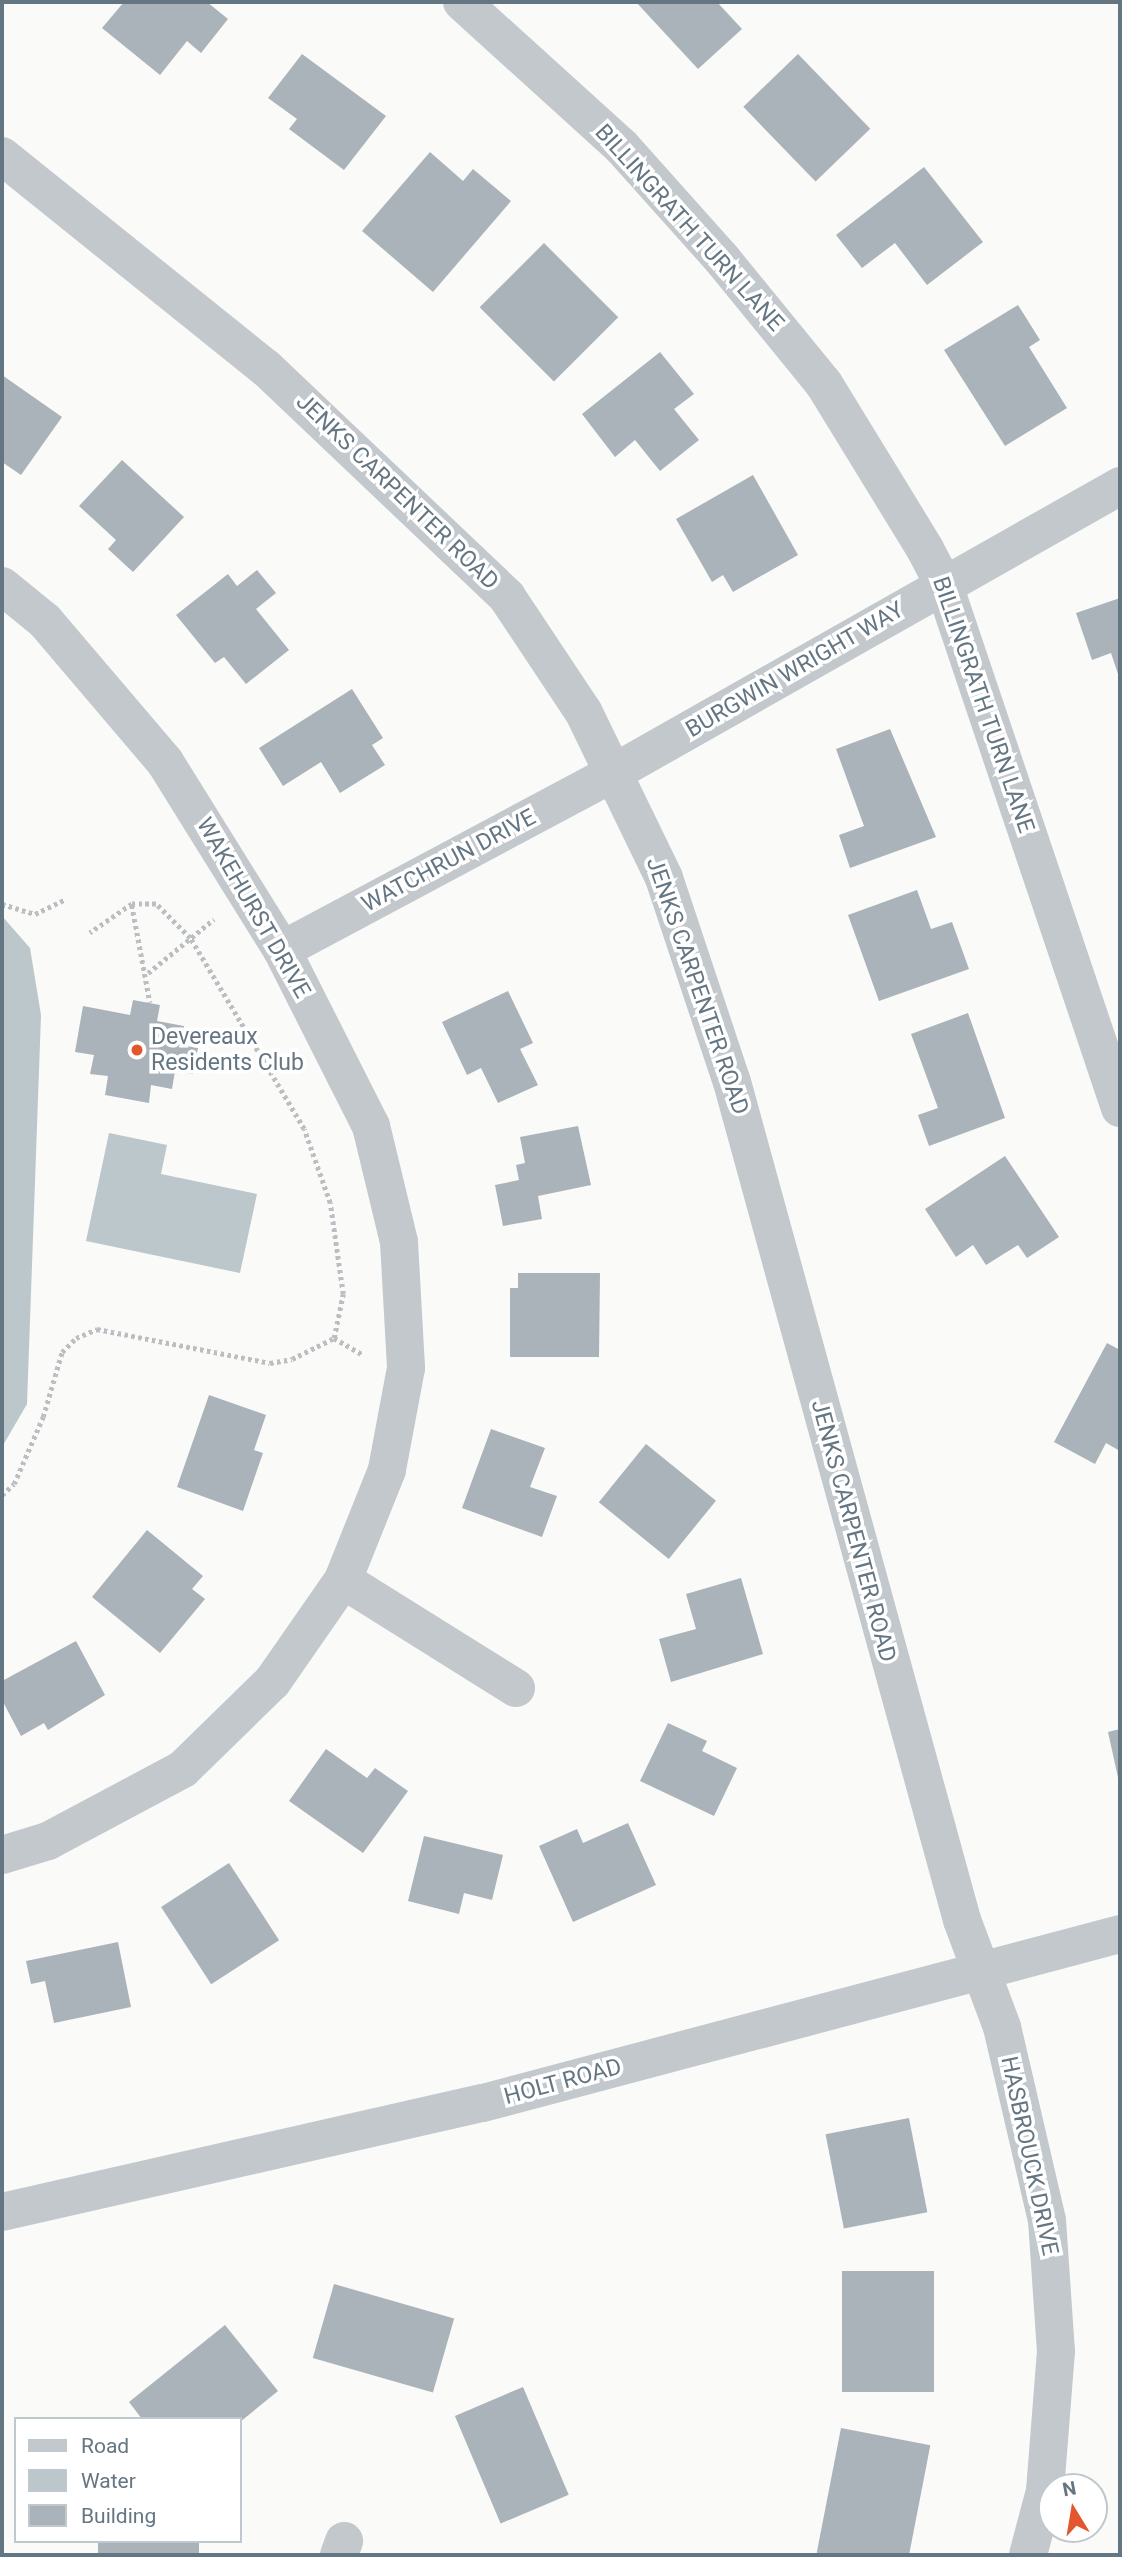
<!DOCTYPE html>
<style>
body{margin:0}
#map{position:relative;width:1122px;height:2557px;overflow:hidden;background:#fafaf8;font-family:Roboto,sans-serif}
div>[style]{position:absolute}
.water>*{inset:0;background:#bbc7cb}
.building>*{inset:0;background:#aab3b9;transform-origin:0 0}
.path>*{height:4.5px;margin-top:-2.25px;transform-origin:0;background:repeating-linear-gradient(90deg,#bbbfc2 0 3.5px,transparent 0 7px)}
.minor>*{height:38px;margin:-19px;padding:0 19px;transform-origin:19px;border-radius:19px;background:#c3c8cc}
.dots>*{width:19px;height:19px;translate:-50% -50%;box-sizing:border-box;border:4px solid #fff;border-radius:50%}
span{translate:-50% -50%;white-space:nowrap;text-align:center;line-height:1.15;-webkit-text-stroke:7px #fff;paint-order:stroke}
.street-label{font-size:23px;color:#657683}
.poi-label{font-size:23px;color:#657683}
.left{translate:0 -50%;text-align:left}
.frame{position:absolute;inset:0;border:4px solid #657683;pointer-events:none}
.legend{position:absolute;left:14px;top:2417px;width:228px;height:126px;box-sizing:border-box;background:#fff;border:2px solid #c1c8cd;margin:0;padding:9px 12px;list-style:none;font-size:21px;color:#657683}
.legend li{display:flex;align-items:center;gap:14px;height:35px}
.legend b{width:35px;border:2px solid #c1c8cd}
.north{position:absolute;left:1038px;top:2473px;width:70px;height:70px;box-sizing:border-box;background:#fff;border:2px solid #c1c8cd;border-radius:50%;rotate:349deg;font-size:19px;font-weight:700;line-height:28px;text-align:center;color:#657683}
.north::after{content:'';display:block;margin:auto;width:24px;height:32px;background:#e4572e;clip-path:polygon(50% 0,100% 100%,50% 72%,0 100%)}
</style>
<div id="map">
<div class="water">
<div style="clip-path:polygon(2px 916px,30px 948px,41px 1015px,27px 1404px,2px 1447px)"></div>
<div style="clip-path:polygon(109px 1133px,167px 1145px,161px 1174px,257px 1194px,240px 1273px,86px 1241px)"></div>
</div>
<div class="building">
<div style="clip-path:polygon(124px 2px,207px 2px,228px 19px,201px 53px,187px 41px,160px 75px,102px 28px)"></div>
<div style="clip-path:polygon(636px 2px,717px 2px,742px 29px,698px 69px)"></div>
<div style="clip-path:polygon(302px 54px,386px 116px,344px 170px,289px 129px,297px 119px,268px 98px)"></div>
<div style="left:798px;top:54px;width:104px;height:76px;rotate:46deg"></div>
<div style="clip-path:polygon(430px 152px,463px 181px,473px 169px,511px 201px,433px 292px,362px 231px)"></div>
<div style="clip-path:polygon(924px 167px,983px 242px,927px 285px,895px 243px,862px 268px,836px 235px)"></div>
<div style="left:544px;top:243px;width:105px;height:91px;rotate:45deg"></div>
<div style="clip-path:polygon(1018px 305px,1040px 340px,1029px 347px,1067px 408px,1005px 446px,944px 350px)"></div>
<div style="clip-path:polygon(660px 352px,694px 394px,674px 409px,699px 440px,660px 471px,635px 440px,615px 457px,582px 414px)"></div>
<div style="clip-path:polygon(2px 375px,62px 417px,21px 475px,2px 462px)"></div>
<div style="clip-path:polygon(122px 460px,184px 517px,133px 572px,108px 549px,116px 540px,79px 506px)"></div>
<div style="clip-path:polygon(753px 475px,798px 555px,733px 592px,723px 575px,712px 582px,676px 519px)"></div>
<div style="clip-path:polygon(257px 570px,276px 593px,256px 609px,289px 650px,246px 684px,224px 657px,215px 663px,176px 615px,228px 574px,237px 586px)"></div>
<div style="clip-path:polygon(1120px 598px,1120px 680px,1111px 653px,1092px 660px,1076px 613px)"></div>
<div style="clip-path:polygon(352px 689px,383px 738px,372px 745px,385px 765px,340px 793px,321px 762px,283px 786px,259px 748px)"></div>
<div style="clip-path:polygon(890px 729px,936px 837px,850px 868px,839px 835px,864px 826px,836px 749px)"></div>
<div style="clip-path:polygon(917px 890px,931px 929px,952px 922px,969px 969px,879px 1001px,848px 915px)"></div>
<div style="clip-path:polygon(508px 991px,533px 1043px,520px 1049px,538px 1085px,498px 1103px,481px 1068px,467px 1075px,442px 1022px)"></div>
<div style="clip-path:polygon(133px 1000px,160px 1005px,157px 1021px,184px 1026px,181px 1045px,198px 1048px,193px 1074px,175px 1071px,172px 1089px,151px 1085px,149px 1103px,105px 1095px,108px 1076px,90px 1074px,94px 1055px,75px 1052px,83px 1006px,130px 1015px)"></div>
<div style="clip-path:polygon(968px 1013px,1005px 1118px,929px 1146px,918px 1115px,938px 1108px,911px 1034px)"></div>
<div style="clip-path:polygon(578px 1126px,591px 1185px,538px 1196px,542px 1219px,503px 1226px,495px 1185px,519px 1180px,516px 1165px,525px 1163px,520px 1137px)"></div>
<div style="clip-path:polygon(1005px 1156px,1059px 1237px,1027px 1258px,1018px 1245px,986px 1265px,973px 1245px,956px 1257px,925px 1209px)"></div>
<div style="clip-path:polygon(518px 1273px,600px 1273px,599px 1357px,510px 1357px,510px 1288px,518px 1288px)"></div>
<div style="clip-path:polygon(1107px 1343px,1120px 1350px,1120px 1451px,1106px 1443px,1095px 1464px,1054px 1442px)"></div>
<div style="clip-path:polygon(209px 1395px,266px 1415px,254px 1450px,263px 1453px,243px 1511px,177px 1487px)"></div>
<div style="clip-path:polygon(491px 1429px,545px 1448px,530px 1487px,557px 1496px,542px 1537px,462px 1508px)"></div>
<div style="left:646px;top:1444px;width:90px;height:75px;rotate:39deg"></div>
<div style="clip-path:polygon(147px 1530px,203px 1576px,192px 1589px,205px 1599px,160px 1653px,92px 1597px)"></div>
<div style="clip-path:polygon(741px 1578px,763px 1654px,671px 1682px,659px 1639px,696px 1629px,686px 1594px)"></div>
<div style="clip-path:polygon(76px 1641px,105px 1695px,48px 1730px,44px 1723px,21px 1736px,2px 1700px,2px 1681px)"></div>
<div style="clip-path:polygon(668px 1723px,707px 1741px,702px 1751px,737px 1768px,714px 1816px,640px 1781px)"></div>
<div style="clip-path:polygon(1120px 1729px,1120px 1782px,1119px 1782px,1108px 1732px)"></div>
<div style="clip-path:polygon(326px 1749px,367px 1778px,375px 1768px,408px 1791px,363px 1853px,289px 1801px)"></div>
<div style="clip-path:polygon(628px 1823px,656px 1885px,573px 1922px,539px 1846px,577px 1829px,583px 1843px)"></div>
<div style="clip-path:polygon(424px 1836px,503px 1855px,492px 1900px,464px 1893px,459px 1914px,408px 1901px)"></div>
<div style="left:229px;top:1863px;width:92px;height:81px;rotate:57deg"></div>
<div style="clip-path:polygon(118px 1942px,131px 2007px,54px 2023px,45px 1981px,31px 1984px,26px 1961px)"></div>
<div style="left:909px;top:2118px;width:96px;height:85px;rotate:79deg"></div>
<div style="left:934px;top:2271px;width:121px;height:92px;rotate:90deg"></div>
<div style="left:334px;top:2284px;width:125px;height:77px;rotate:16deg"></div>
<div style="clip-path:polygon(225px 2325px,278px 2391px,240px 2422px,142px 2419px,129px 2402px)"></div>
<div style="left:523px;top:2387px;width:117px;height:74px;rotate:67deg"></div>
<div style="left:841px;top:2428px;width:91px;height:127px;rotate:11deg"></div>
<div style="left:98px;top:2541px;width:101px;height:14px"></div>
</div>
<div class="path">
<div style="left:2px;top:904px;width:34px;rotate:17deg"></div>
<div style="left:35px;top:914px;width:32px;rotate:-26deg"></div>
<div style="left:132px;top:905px;width:99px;rotate:79.5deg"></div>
<div style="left:148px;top:973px;width:85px;rotate:-39.3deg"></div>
<div style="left:334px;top:1338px;width:34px;rotate:30deg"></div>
<div style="left:2px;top:1495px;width:16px;rotate:-43deg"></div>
<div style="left:14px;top:1484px;width:73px;rotate:-66.6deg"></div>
<div style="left:43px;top:1417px;width:68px;rotate:-73.7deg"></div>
<div style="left:62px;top:1352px;width:20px;rotate:-45deg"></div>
<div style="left:76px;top:1338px;width:23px;rotate:-23deg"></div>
<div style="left:97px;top:1329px;width:176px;rotate:11.1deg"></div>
<div style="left:270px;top:1363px;width:22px;rotate:-10deg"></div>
<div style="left:292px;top:1359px;width:47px;rotate:-26.6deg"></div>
<div style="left:334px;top:1338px;width:45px;rotate:-78.4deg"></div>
<div style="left:343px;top:1294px;width:92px;rotate:-98.1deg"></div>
<div style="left:330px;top:1203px;width:78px;rotate:-109.4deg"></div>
<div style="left:304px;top:1129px;width:222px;rotate:-120.8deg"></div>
<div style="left:190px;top:938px;width:48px;rotate:-135deg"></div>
<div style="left:156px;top:904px;width:24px;rotate:180deg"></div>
<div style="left:132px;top:904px;width:51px;rotate:145.4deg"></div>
</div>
<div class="minor">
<div style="left:462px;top:2px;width:215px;rotate:42.2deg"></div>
<div style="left:621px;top:146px;width:152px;rotate:48.2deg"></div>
<div style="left:722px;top:259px;width:161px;rotate:50.8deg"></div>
<div style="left:824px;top:384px;width:193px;rotate:58.5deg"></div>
<div style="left:925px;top:549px;width:41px;rotate:62.2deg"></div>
<div style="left:944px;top:585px;width:552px;rotate:71.4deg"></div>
<div style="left:2px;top:156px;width:339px;rotate:38.8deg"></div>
<div style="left:266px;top:368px;width:332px;rotate:43.5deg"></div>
<div style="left:507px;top:597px;width:139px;rotate:56.4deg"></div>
<div style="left:584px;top:713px;width:183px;rotate:64.1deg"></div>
<div style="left:664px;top:878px;width:215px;rotate:71.6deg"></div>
<div style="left:732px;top:1082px;width:869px;rotate:74.65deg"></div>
<div style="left:962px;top:1920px;width:114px;rotate:69.5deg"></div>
<div style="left:1002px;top:2027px;width:198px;rotate:76.9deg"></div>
<div style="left:1047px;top:2220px;width:131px;rotate:86.1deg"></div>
<div style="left:1056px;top:2351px;width:140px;rotate:94.5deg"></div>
<div style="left:1045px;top:2491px;width:66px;rotate:104.9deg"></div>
<div style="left:2px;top:586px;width:55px;rotate:39.1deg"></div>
<div style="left:45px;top:621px;width:185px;rotate:49.6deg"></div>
<div style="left:165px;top:762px;width:221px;rotate:58.1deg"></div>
<div style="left:282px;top:950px;width:197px;rotate:63.2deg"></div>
<div style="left:371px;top:1126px;width:119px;rotate:76.4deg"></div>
<div style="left:399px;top:1242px;width:126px;rotate:86.8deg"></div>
<div style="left:406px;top:1368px;width:104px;rotate:100.6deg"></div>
<div style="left:387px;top:1470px;width:118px;rotate:111.8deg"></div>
<div style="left:343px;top:1580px;width:124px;rotate:124.8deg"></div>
<div style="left:272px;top:1682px;width:124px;rotate:135.7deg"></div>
<div style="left:183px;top:1769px;width:153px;rotate:151.9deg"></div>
<div style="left:48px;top:1841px;width:48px;rotate:163.1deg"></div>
<div style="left:282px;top:950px;width:378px;rotate:-28.1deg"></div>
<div style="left:615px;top:772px;width:580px;rotate:-29.52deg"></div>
<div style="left:343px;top:1580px;width:204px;rotate:32deg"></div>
<div style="left:2px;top:2212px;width:493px;rotate:-12.8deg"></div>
<div style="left:483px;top:2103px;width:659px;rotate:-14.86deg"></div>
<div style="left:339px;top:2555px;width:15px;rotate:-70deg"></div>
</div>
<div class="dots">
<div style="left:137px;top:1050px;background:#e4572e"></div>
</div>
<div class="street-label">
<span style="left:689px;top:228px;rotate:48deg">BILLINGRATH TURN LANE</span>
<span style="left:397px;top:492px;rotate:44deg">JENKS CARPENTER ROAD</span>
<span style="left:795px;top:670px;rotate:-30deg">BURGWIN WRIGHT WAY</span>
<span style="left:983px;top:705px;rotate:71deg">BILLINGRATH TURN LANE</span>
<span style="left:449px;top:861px;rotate:-28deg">WATCHRUN DRIVE</span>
<span style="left:253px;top:908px;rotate:60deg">WAKEHURST DRIVE</span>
<span style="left:697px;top:986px;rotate:71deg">JENKS CARPENTER ROAD</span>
<span style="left:853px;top:1531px;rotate:75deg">JENKS CARPENTER ROAD</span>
<span style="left:563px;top:2082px;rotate:-15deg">HOLT ROAD</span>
<span style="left:1029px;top:2156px;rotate:78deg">HASBROUCK DRIVE</span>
</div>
<div class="poi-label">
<span class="left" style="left:151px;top:1050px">Devereaux<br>Residents Club</span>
</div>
<div class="frame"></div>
<ul class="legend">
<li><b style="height:9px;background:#c3c8cc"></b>Road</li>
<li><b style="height:19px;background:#bbc7cb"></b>Water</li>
<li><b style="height:19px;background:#aab3b9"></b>Building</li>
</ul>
<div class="north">N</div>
</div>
